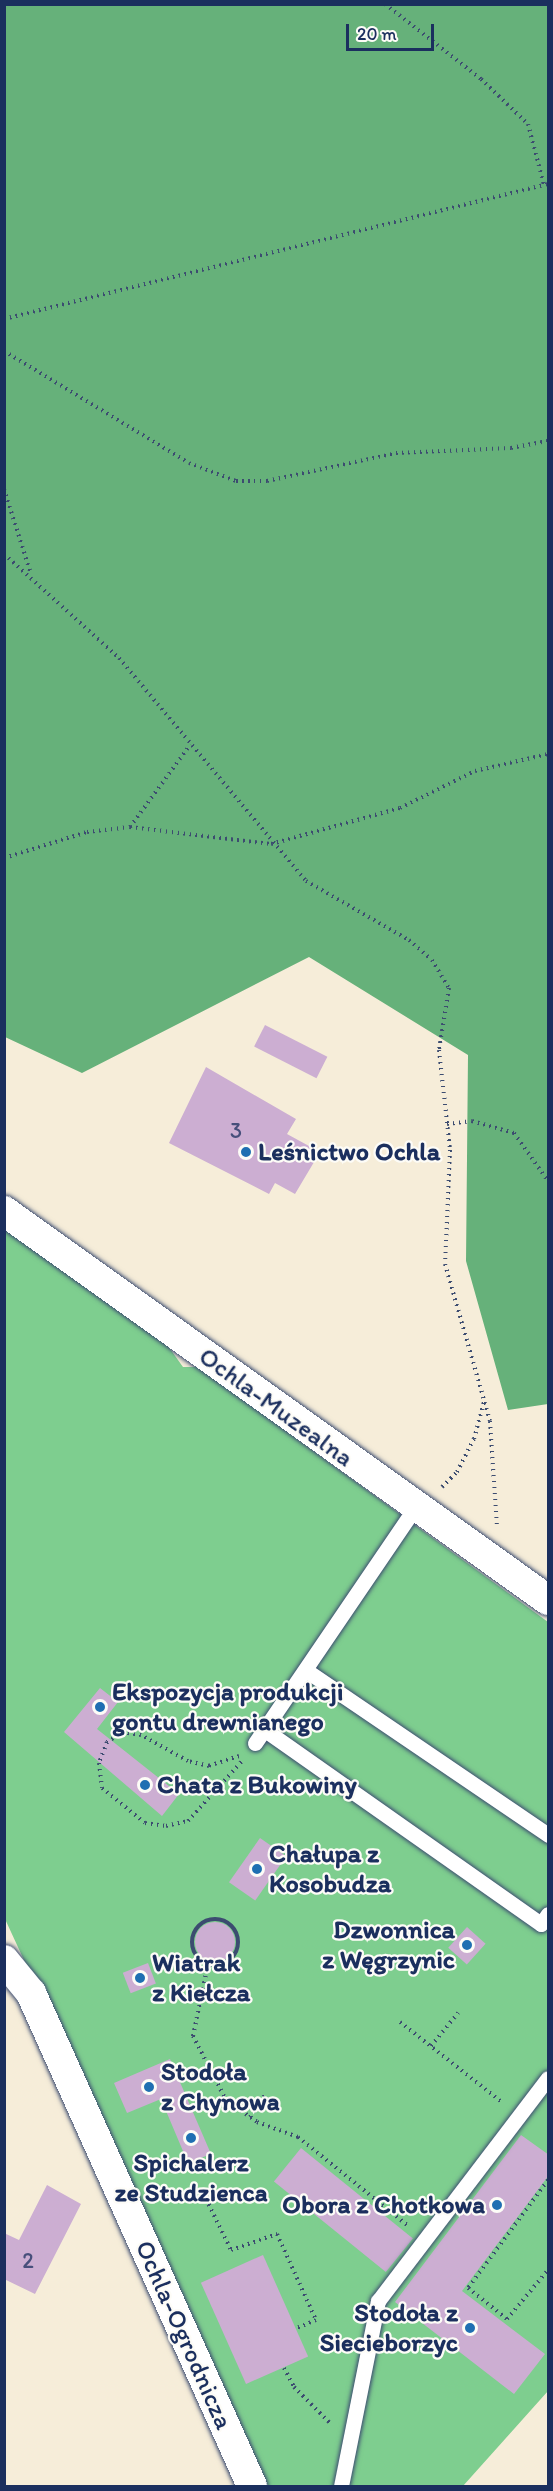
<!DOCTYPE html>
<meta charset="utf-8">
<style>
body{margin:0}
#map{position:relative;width:553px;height:2491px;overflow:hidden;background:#f6edd9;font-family:Itim,sans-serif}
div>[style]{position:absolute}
.green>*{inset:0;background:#7ece8f}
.forest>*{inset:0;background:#66b17a}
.building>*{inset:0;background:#ccaed2;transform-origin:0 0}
.round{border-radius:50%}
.path>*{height:4px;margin-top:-2px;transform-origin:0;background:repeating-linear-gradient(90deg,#3c4c70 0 1.5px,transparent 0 6px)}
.path>.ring{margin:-2px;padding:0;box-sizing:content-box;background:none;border:4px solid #3c4c70;border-radius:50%}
.roads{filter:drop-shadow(0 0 2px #3c4c70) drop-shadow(0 0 2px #3c4c70)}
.lane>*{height:15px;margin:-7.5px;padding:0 7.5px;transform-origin:7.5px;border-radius:7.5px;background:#fff}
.street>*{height:30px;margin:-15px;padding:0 15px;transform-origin:15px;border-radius:15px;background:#fff}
.dots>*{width:16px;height:16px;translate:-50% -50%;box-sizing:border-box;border:3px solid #fdfcf7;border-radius:50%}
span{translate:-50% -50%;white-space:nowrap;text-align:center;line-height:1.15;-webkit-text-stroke:4.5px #fdfcf7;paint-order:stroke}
.number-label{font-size:22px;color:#474f7b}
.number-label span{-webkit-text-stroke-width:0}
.poi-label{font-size:26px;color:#1b2f5e;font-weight:700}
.left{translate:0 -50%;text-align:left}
.right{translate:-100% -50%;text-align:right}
.street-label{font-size:26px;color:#1b2f5e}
.frame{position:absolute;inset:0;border:6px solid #1b2f5e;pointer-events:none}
.scale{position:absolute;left:346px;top:24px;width:88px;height:27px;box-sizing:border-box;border:3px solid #1b2f5e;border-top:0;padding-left:8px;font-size:18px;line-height:21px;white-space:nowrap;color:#1b2f5e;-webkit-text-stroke:4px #fdfcf7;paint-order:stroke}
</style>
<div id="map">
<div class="green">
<div style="clip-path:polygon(4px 1225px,163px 1339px,183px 1367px,198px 1367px,548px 1622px,548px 2391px,463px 2486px,267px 2486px,5px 1919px)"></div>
</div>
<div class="forest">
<div style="clip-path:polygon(5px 4px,548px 5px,548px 1404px,508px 1410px,466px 1261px,468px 1055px,309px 957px,82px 1073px,5px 1037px)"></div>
</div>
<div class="building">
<div style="left:265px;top:1025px;width:70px;height:24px;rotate:27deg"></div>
<div style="clip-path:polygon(206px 1067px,296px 1119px,287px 1134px,320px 1152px,295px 1194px,275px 1183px,269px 1194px,169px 1143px)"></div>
<div style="clip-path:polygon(100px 1688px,118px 1702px,97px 1729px,179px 1794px,162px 1816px,64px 1732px)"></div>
<div style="left:260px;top:1838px;width:32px;height:54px;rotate:35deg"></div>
<div class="round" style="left:195px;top:1922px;width:40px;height:40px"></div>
<div style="left:467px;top:1927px;width:25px;height:28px;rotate:42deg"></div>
<div style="left:148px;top:1963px;width:22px;height:27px;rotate:69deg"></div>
<div style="clip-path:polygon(170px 2059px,211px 2154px,188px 2163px,161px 2099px,127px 2113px,114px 2083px)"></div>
<div style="clip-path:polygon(521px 2135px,549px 2155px,549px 2175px,462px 2291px,545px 2354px,514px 2394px,395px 2302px)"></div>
<div style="left:301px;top:2148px;width:144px;height:43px;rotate:39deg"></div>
<div style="clip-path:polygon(47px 2185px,81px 2204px,35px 2294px,4px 2279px,4px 2233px,19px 2240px)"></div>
<div style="left:263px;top:2255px;width:111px;height:68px;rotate:66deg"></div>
</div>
<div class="path">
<div style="left:385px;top:4px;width:122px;rotate:38deg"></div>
<div style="left:481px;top:79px;width:65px;rotate:43.8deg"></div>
<div style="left:528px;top:124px;width:63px;rotate:75.3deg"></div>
<div style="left:4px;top:319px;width:561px;rotate:-13.94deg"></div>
<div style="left:4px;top:351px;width:216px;rotate:31.2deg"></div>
<div style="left:189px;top:463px;width:50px;rotate:21deg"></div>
<div style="left:236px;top:481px;width:31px"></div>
<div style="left:267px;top:481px;width:132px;rotate:-12.2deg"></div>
<div style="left:396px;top:453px;width:115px;rotate:-2.5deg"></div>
<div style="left:511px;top:448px;width:38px;rotate:-11deg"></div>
<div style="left:4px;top:489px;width:89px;rotate:72.4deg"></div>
<div style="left:4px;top:554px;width:155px;rotate:42.1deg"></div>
<div style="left:119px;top:658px;width:291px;rotate:50deg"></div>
<div style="left:306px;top:881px;width:119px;rotate:29.8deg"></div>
<div style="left:409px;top:940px;width:30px;rotate:41deg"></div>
<div style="left:432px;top:960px;width:33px;rotate:59deg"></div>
<div style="left:449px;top:988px;width:63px;rotate:99.2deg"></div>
<div style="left:439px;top:1050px;width:101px;rotate:83.7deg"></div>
<div style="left:450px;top:1150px;width:114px;rotate:92.5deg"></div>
<div style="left:445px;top:1264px;width:163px;rotate:74deg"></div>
<div style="left:490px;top:1421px;width:106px;rotate:86.2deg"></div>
<div style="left:130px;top:827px;width:142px;rotate:6.9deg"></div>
<div style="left:271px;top:844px;width:134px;rotate:-15.6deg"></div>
<div style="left:400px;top:808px;width:84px;rotate:-26.3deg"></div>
<div style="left:475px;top:771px;width:75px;rotate:-13.1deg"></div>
<div style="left:4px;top:858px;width:87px;rotate:-17.4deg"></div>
<div style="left:87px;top:832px;width:43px;rotate:-6.6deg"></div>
<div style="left:130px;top:827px;width:102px;rotate:-53.8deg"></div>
<div style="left:447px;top:1124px;width:25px;rotate:-7deg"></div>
<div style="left:472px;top:1121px;width:44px;rotate:15.9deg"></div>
<div style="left:514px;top:1133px;width:59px;rotate:54.7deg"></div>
<div style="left:442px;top:1487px;width:21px;rotate:-45deg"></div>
<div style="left:457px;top:1472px;width:37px;rotate:-63deg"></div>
<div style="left:474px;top:1439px;width:38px;rotate:-75deg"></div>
<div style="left:239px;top:1756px;width:32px;rotate:162deg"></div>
<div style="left:209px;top:1766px;width:22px;rotate:-167deg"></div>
<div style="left:188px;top:1761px;width:54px;rotate:-151deg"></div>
<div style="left:141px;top:1735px;width:18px;rotate:-171deg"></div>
<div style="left:123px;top:1732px;width:19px;rotate:148deg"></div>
<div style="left:107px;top:1742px;width:22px;rotate:111deg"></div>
<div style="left:99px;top:1763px;width:25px;rotate:83deg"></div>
<div style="left:102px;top:1788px;width:55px;rotate:39.1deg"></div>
<div style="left:145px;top:1823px;width:21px;rotate:8deg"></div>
<div style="left:166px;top:1826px;width:23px;rotate:-13deg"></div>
<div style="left:188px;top:1821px;width:82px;rotate:-48deg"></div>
<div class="ring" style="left:192px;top:1919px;width:42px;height:42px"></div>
<div style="left:208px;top:1964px;width:74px;rotate:101.8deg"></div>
<div style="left:193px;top:2036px;width:72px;rotate:62.7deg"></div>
<div style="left:226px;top:2100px;width:38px;rotate:35deg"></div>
<div style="left:257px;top:2122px;width:44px;rotate:20.1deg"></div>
<div style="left:298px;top:2137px;width:140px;rotate:38.9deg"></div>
<div style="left:400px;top:2022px;width:131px;rotate:38.2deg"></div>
<div style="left:431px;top:2046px;width:43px;rotate:-50.7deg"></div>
<div style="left:250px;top:2117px;width:29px;rotate:-56deg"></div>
<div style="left:548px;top:2180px;width:134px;rotate:126.5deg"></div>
<div style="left:468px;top:2288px;width:50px;rotate:38.5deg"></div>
<div style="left:507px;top:2319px;width:64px;rotate:-50.1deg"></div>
<div style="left:206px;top:2199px;width:57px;rotate:63.9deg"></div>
<div style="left:231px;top:2250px;width:49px;rotate:-19.2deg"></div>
<div style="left:277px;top:2234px;width:94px;rotate:65.6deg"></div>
<div style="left:316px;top:2320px;width:21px;rotate:157deg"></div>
<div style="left:284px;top:2368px;width:21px;rotate:62deg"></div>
<div style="left:294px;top:2387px;width:51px;rotate:45deg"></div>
</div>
<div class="roads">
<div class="lane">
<div style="left:307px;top:1671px;width:292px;rotate:34.2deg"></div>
<div style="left:265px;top:1730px;width:337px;rotate:35.1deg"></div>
<div style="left:541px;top:1924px;width:12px;rotate:-55deg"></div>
<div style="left:255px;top:1743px;width:284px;rotate:-55.8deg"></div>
<div style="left:341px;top:2486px;width:189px;rotate:-78.7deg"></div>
<div style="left:378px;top:2301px;width:280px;rotate:-52.7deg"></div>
</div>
<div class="street">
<div style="left:4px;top:1211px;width:669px;rotate:35.57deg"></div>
<div style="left:4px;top:1960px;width:43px;rotate:50.7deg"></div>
<div style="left:31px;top:1993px;width:540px;rotate:65.85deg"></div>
</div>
</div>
<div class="dots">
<div style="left:246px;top:1152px;background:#1f6fb2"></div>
<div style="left:100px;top:1707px;background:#1f6fb2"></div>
<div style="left:145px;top:1785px;background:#1f6fb2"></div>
<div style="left:257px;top:1869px;background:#1f6fb2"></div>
<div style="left:467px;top:1945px;background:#1f6fb2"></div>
<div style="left:140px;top:1978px;background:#1f6fb2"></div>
<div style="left:149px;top:2087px;background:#1f6fb2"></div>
<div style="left:191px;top:2138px;background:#1f6fb2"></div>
<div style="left:497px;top:2205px;background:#1f6fb2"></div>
<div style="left:470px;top:2328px;background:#1f6fb2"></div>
</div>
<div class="number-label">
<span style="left:236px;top:1131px">3</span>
<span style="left:28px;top:2261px">2</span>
</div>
<div class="poi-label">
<span class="left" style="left:258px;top:1152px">Leśnictwo Ochla</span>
<span class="left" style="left:112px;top:1707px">Ekspozycja produkcji<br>gontu drewnianego</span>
<span class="left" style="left:157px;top:1785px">Chata z Bukowiny</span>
<span class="left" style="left:269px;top:1869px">Chałupa z<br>Kosobudza</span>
<span class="right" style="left:455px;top:1945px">Dzwonnica<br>z Węgrzynic</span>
<span class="left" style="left:152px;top:1978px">Wiatrak<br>z Kiełcza</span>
<span class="left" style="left:161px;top:2087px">Stodoła<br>z Chynowa</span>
<span style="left:191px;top:2178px">Spichalerz<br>ze Studzienca</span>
<span class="right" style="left:485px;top:2205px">Obora z Chotkowa</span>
<span class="right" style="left:458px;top:2328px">Stodoła z<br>Siecieborzyc</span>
</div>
<div class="street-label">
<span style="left:276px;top:1407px;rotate:36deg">Ochla-Muzealna</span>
<span style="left:184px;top:2335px;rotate:66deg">Ochla-Ogrodnicza</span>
</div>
<div class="frame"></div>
<div class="scale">20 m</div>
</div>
